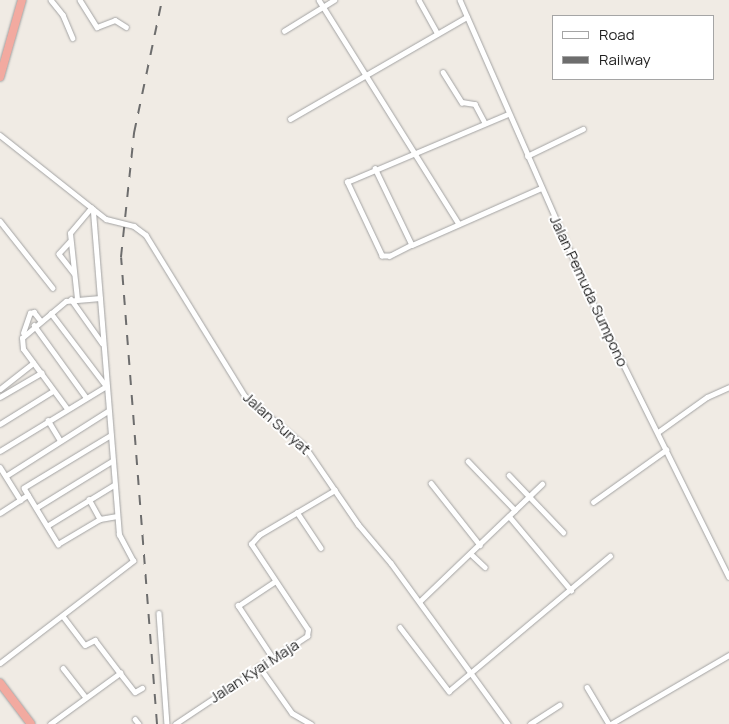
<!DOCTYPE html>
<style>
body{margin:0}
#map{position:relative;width:729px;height:724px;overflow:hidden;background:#f0ebe4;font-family:Manrope,sans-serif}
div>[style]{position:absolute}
.roads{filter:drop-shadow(0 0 1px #a3a3a3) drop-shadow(0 0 1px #a3a3a3)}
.minor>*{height:4.5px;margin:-2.25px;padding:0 2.25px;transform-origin:2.25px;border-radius:2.25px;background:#fff}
.trunk>*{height:8px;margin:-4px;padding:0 4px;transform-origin:4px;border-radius:4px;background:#f2aaa0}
.rail>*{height:2px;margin-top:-1px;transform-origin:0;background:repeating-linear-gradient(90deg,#6d6d6d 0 10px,transparent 0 20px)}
span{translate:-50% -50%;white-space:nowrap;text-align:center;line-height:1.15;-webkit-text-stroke:4px #fff;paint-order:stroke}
.street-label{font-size:15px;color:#1f1f1f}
.legend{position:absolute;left:552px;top:15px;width:162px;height:65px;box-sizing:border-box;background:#fff;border:1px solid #a5a5a5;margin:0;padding:6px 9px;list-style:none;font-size:15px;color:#1f1f1f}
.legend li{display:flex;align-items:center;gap:10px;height:25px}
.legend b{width:25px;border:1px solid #a5a5a5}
</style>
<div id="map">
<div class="roads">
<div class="minor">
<div style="left:51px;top:0;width:19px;rotate:51deg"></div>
<div style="left:63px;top:15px;width:25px;rotate:67deg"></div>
<div style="left:80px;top:0;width:32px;rotate:58deg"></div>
<div style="left:97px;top:27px;width:19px;rotate:-21deg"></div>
<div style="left:115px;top:20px;width:13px;rotate:32deg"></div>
<div style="left:319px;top:0;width:264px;rotate:58deg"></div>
<div style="left:419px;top:0;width:38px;rotate:61deg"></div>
<div style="left:460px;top:0;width:326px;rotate:66.3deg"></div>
<div style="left:591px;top:299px;width:310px;rotate:63.6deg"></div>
<div style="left:284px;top:31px;width:59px;rotate:-31.8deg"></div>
<div style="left:443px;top:72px;width:36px;rotate:58deg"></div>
<div style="left:462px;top:102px;width:13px;rotate:9deg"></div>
<div style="left:475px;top:104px;width:21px;rotate:62deg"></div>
<div style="left:290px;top:119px;width:204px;rotate:-30deg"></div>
<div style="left:0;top:135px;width:135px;rotate:38.4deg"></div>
<div style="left:106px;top:219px;width:29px;rotate:14deg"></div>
<div style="left:134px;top:226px;width:15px;rotate:37deg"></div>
<div style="left:146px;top:235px;width:189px;rotate:58.4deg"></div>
<div style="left:245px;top:396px;width:77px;rotate:39.7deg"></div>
<div style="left:304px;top:445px;width:96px;rotate:55.6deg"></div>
<div style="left:358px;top:524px;width:51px;rotate:49.8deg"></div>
<div style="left:391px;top:563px;width:199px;rotate:54deg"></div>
<div style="left:527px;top:156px;width:62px;rotate:-25.7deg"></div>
<div style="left:375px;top:168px;width:85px;rotate:64.3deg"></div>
<div style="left:412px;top:245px;width:141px;rotate:-23.8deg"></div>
<div style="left:0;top:221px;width:85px;rotate:51.7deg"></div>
<div style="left:70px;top:242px;width:16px;rotate:133deg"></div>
<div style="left:59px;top:254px;width:24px;rotate:52deg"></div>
<div style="left:412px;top:245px;width:25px;rotate:153deg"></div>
<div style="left:390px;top:256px;width:8px;rotate:180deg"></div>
<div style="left:382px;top:256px;width:82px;rotate:-115.3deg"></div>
<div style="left:347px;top:182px;width:175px;rotate:-22.9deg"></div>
<div style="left:71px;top:299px;width:54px;rotate:54.8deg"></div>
<div style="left:77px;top:299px;width:66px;rotate:-96.1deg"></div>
<div style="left:70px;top:233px;width:33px;rotate:-50deg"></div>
<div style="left:51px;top:313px;width:88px;rotate:52.9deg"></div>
<div style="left:34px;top:325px;width:89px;rotate:54.2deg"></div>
<div style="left:23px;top:333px;width:21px;rotate:-71deg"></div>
<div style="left:30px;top:313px;width:4px;rotate:-14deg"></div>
<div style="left:34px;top:312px;width:11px;rotate:52deg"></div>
<div style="left:0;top:389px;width:42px;rotate:-38.2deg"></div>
<div style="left:0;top:397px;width:48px;rotate:-30.3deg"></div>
<div style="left:67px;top:409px;width:74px;rotate:-126.3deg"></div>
<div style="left:23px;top:349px;width:11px;rotate:-95deg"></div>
<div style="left:22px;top:338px;width:57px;rotate:-40.1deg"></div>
<div style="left:66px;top:301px;width:34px;rotate:-5deg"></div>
<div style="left:48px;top:420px;width:23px;rotate:59deg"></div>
<div style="left:0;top:424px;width:62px;rotate:-31.9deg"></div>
<div style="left:658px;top:432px;width:60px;rotate:-35.5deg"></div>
<div style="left:707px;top:397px;width:24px;rotate:-24deg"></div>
<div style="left:110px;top:436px;width:100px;rotate:148.8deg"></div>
<div style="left:24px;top:488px;width:66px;rotate:58.7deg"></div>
<div style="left:58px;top:544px;width:49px;rotate:-30.8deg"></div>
<div style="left:100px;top:519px;width:17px;rotate:-10deg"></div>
<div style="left:0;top:451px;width:123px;rotate:-31.4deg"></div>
<div style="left:468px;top:461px;width:68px;rotate:46.2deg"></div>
<div style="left:0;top:467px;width:39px;rotate:58deg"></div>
<div style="left:509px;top:475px;width:79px;rotate:46.5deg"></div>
<div style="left:6px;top:476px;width:121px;rotate:-32.5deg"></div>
<div style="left:431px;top:483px;width:79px;rotate:51.7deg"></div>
<div style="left:89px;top:499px;width:23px;rotate:61deg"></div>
<div style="left:593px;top:502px;width:90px;rotate:-35.5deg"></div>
<div style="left:36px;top:508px;width:89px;rotate:-31.7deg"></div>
<div style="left:297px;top:512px;width:43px;rotate:56.3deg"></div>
<div style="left:0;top:513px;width:33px;rotate:-33deg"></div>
<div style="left:509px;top:516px;width:97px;rotate:50deg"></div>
<div style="left:47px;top:526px;width:79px;rotate:-31.5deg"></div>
<div style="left:471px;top:554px;width:19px;rotate:43deg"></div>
<div style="left:420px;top:601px;width:169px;rotate:-43.8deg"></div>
<div style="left:159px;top:613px;width:111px;rotate:85.9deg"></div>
<div style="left:63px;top:616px;width:36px;rotate:53deg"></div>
<div style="left:85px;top:645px;width:11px;rotate:-27deg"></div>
<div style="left:95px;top:640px;width:41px;rotate:52.9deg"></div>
<div style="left:400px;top:627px;width:81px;rotate:52.6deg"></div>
<div style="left:449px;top:691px;width:210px;rotate:-40deg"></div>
<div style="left:273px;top:659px;width:64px;rotate:-123.4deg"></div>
<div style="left:238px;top:606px;width:43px;rotate:-33.7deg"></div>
<div style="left:0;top:663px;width:168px;rotate:-37.5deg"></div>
<div style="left:133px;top:561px;width:30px;rotate:-118deg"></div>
<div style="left:119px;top:535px;width:326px;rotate:-94.6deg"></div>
<div style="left:259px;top:666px;width:57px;rotate:54.9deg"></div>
<div style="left:292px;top:713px;width:22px;rotate:30deg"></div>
<div style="left:63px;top:668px;width:37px;rotate:52deg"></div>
<div style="left:587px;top:687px;width:43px;rotate:59.3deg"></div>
<div style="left:135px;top:719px;width:6px;rotate:51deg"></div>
<div style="left:50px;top:724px;width:87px;rotate:-36.1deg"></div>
<div style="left:120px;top:673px;width:24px;rotate:52deg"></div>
<div style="left:135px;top:692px;width:8px;rotate:-30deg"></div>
<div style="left:175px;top:724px;width:159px;rotate:-33.7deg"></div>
<div style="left:307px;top:636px;width:6px;rotate:-81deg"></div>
<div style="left:308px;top:630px;width:103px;rotate:-123.5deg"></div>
<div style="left:251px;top:544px;width:12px;rotate:-48deg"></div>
<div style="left:259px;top:535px;width:88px;rotate:-30.6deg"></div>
<div style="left:530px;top:724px;width:35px;rotate:-33deg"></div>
<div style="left:611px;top:724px;width:137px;rotate:-30.3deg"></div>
</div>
<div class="trunk">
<div style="left:0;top:77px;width:80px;rotate:-74.1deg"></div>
<div style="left:0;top:683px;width:51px;rotate:52.9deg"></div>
</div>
</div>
<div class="rail">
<div style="left:157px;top:724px;width:468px;rotate:-94.4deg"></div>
<div style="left:121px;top:257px;width:125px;rotate:-84deg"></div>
<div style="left:134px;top:133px;width:136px;rotate:-78.1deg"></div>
</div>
<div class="street-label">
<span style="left:589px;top:291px;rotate:65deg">Jalan Pemuda Sumpono</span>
<span style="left:277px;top:423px;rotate:42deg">Jalan Suryat</span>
<span style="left:254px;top:671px;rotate:-33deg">Jalan Kyai Maja</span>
</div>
<ul class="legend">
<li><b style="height:6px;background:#fff"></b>Road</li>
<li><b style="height:6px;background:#6d6d6d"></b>Railway</li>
</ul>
</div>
